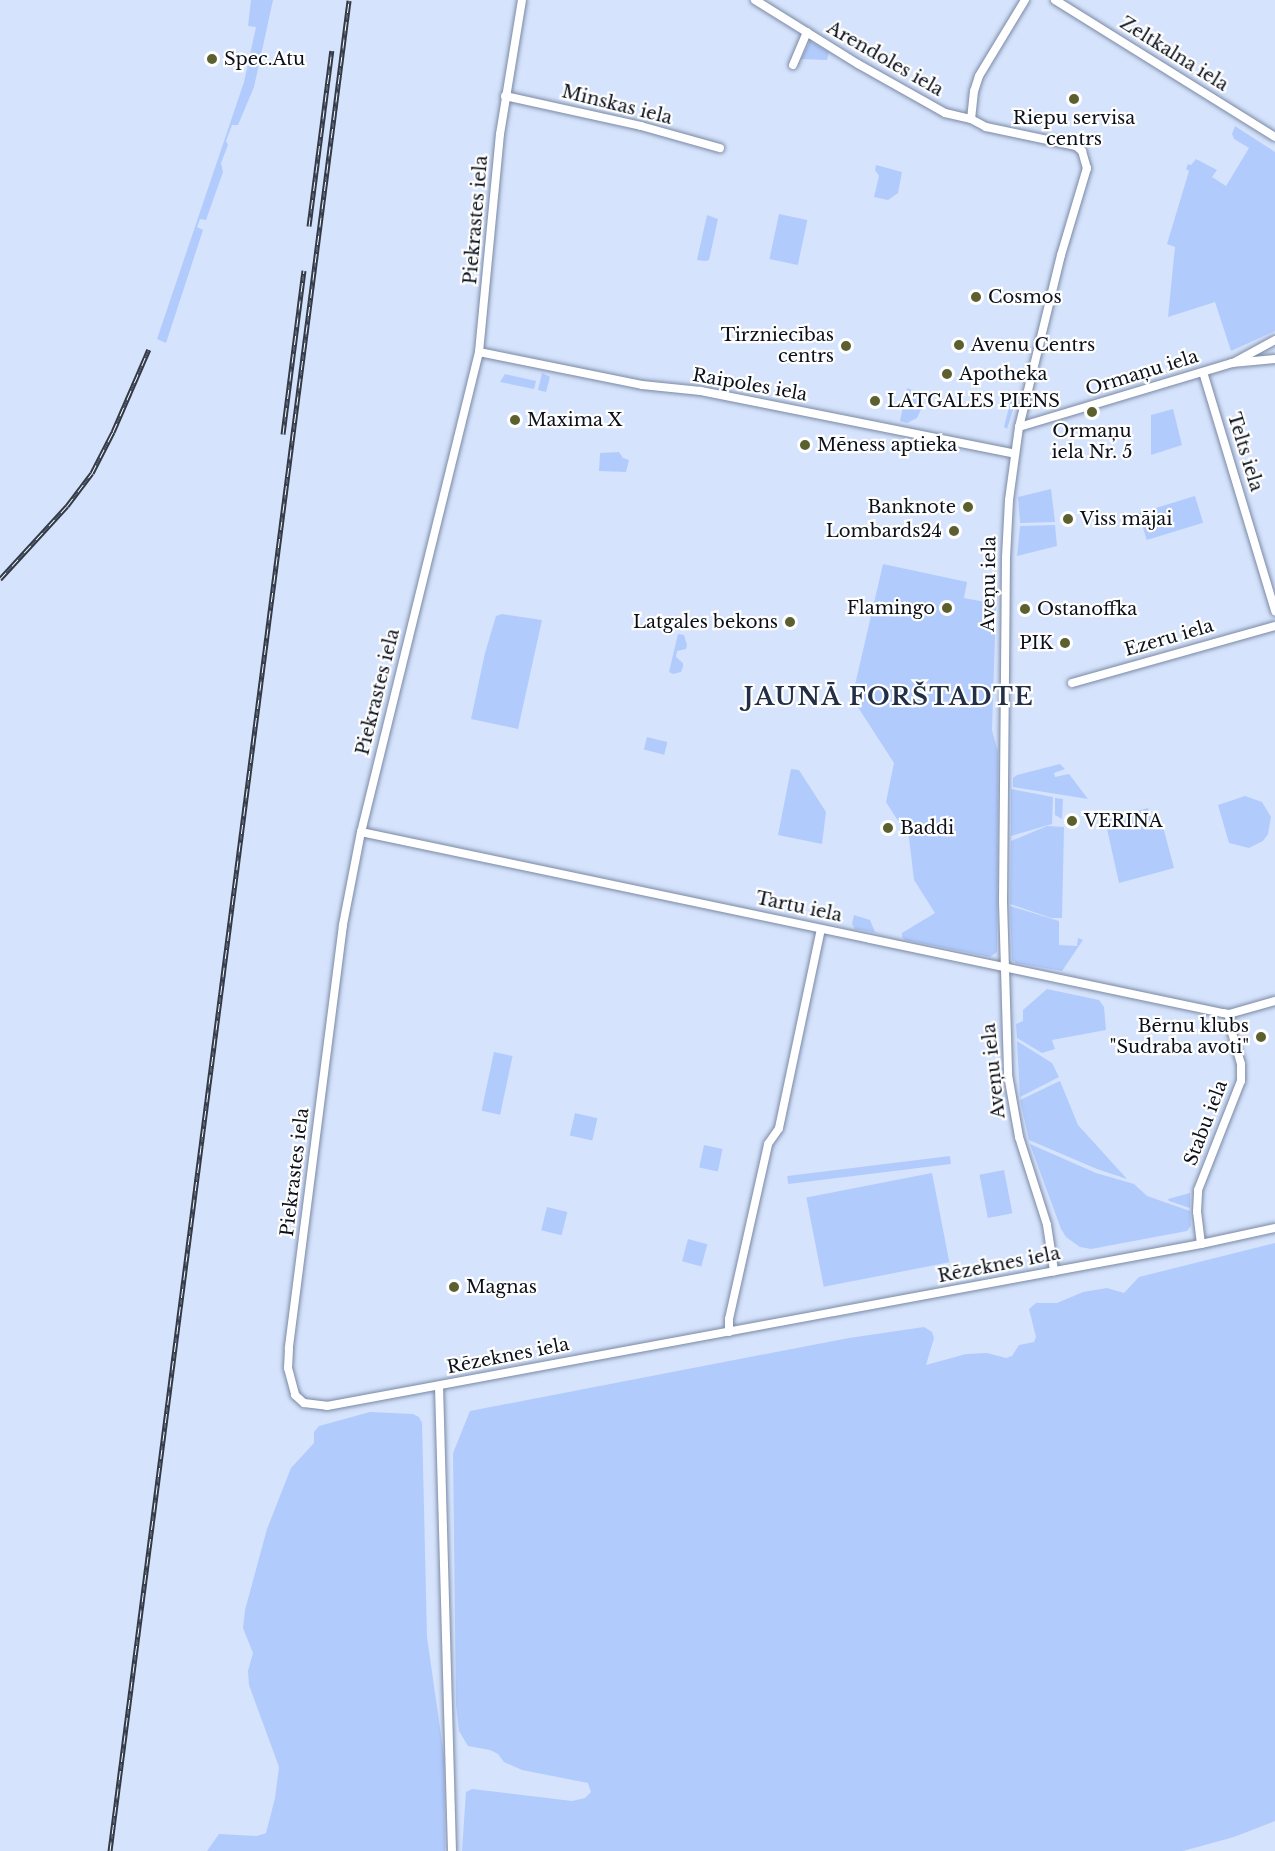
<!DOCTYPE html>
<meta charset="utf-8">
<style>
body{margin:0}
#map{position:relative;width:1275px;height:1851px;overflow:hidden;background:#d6e3fc;font-family:"Libre Baskerville",serif}
div>[style]{position:absolute}
.green>*{inset:0;background:#b2cbfd;transform-origin:0 0}
.roads{filter:drop-shadow(0 0 2px #7a89a5) drop-shadow(0 0 2px #7a89a5)}
.street>*{height:8px;margin:-4px;padding:0 4px;transform-origin:4px;border-radius:4px;background:#fff}
.rail>*{height:5px;margin-top:-2.5px;transform-origin:0;background:repeating-linear-gradient(90deg,#fff 0 9px,#333a47 0 18px);box-sizing:border-box;border-block:2px solid #333a47}
.dots>*{width:16px;height:16px;translate:-50% -50%;box-sizing:border-box;border:3px solid #fff;border-radius:50%}
span{translate:-50% -50%;white-space:nowrap;text-align:center;line-height:1.15;-webkit-text-stroke:4.5px #fff;paint-order:stroke}
.street-label{font-size:18px;color:#0b101a}
.poi-label{font-size:18px;color:#0b101a}
.left{translate:0 -50%;text-align:left}
.right{translate:-100% -50%;text-align:right}
.district-label{font-size:24px;color:#232f46;font-weight:700;letter-spacing:1.5px}
</style>
<div id="map">
<div class="green">
<div style="clip-path:polygon(251px 0,273px 0,254px 87px,238px 125px,232px 125px,226px 141px,228px 145px,221px 163px,223px 172px,206px 220px,200px 219px,197px 227px,203px 230px,166px 343px,157px 339px,244px 82px,256px 27px,248px 26px)"></div>
<div style="clip-path:polygon(810px 41px,829px 52px,827px 60px,801px 59px)"></div>
<div style="clip-path:polygon(1235px 126px,1275px 152px,1275px 331px,1231px 351px,1215px 302px,1168px 317px,1175px 247px,1167px 244px,1189px 171px,1186px 169px,1188px 164px,1191px 165px,1196px 159px,1217px 170px,1212px 177px,1226px 186px,1249px 148px,1234px 139px,1232px 134px)"></div>
<div style="clip-path:polygon(876px 165px,902px 172px,898px 193px,888px 200px,874px 197px,879px 176px,875px 170px)"></div>
<div style="left:779px;top:214px;width:29px;height:46px;rotate:12deg"></div>
<div style="clip-path:polygon(707px 215px,718px 219px,709px 260px,705px 261px,697px 260px)"></div>
<div style="clip-path:polygon(542px 373px,550px 377px,546px 392px,538px 390px)"></div>
<div style="clip-path:polygon(505px 374px,536px 381px,534px 389px,500px 382px)"></div>
<div style="clip-path:polygon(907px 388px,919px 393px,923px 405px,917px 418px,907px 423px,900px 421px)"></div>
<div style="clip-path:polygon(1011px 399px,1016px 400px,1007px 429px,1004px 427px)"></div>
<div style="clip-path:polygon(1173px 409px,1182px 445px,1151px 455px,1151px 415px)"></div>
<div style="clip-path:polygon(619px 452px,623px 458px,629px 460px,626px 472px,599px 471px,600px 453px)"></div>
<div style="clip-path:polygon(1051px 489px,1055px 522px,1020px 523px,1018px 497px)"></div>
<div style="left:1195px;top:496px;width:28px;height:59px;rotate:73deg"></div>
<div style="clip-path:polygon(1055px 525px,1057px 546px,1017px 556px,1020px 526px)"></div>
<div style="clip-path:polygon(883px 564px,967px 582px,964px 598px,996px 604px,992px 730px,998px 752px,997px 952px,990px 957px,905px 940px,902px 937px,902px 933px,935px 913px,914px 880px,909px 838px,886px 802px,894px 763px,852px 698px)"></div>
<div style="clip-path:polygon(502px 614px,542px 620px,518px 729px,471px 719px,485px 653px,496px 616px)"></div>
<div style="clip-path:polygon(678px 634px,684px 635px,687px 645px,686px 649px,677px 651px,676px 657px,683px 663px,683px 667px,681px 672px,673px 674px,669px 672px)"></div>
<div style="left:647px;top:737px;width:21px;height:13px;rotate:14deg"></div>
<div style="clip-path:polygon(1060px 764px,1065px 769px,1054px 773px,1055px 777px,1069px 774px,1088px 799px,1013px 787px,1013px 778px,1017px 775px)"></div>
<div style="clip-path:polygon(791px 769px,799px 770px,826px 812px,822px 844px,778px 835px)"></div>
<div style="clip-path:polygon(1011px 789px,1053px 797px,1052px 824px,1011px 836px)"></div>
<div style="clip-path:polygon(1245px 796px,1262px 802px,1271px 817px,1268px 834px,1263px 841px,1249px 848px,1229px 843px,1218px 805px)"></div>
<div style="clip-path:polygon(1055px 798px,1063px 799px,1062px 819px,1055px 815px)"></div>
<div style="clip-path:polygon(1148px 808px,1153px 825px,1162px 823px,1174px 868px,1119px 883px,1105px 820px)"></div>
<div style="clip-path:polygon(1047px 826px,1064px 827px,1062px 918px,1051px 918px,1010px 904px,1011px 841px)"></div>
<div style="clip-path:polygon(1010px 906px,1059px 921px,1059px 945px,1077px 946px,1078px 938px,1083px 940px,1062px 971px,1016px 963px,1012px 960px)"></div>
<div style="clip-path:polygon(854px 915px,870px 920px,875px 932px,883px 934px,855px 929px,852px 924px)"></div>
<div style="clip-path:polygon(1047px 989px,1099px 1000px,1104px 1007px,1106px 1030px,1052px 1040px,1055px 1049px,1042px 1053px,1017px 1038px,1016px 1024px,1023px 1021px,1023px 1010px)"></div>
<div style="clip-path:polygon(1017px 1041px,1052px 1063px,1059px 1077px,1020px 1097px)"></div>
<div style="left:494px;top:1052px;width:19px;height:60px;rotate:12deg"></div>
<div style="clip-path:polygon(1060px 1081px,1078px 1125px,1127px 1179px,1097px 1169px,1029px 1140px,1020px 1100px)"></div>
<div style="left:575px;top:1113px;width:23px;height:23px;rotate:13deg"></div>
<div style="clip-path:polygon(1030px 1144px,1096px 1173px,1134px 1184px,1147px 1196px,1190px 1211px,1191px 1226px,1187px 1231px,1091px 1249px,1080px 1247px,1066px 1237px,1061px 1229px)"></div>
<div style="left:704px;top:1145px;width:19px;height:23px;rotate:12deg"></div>
<div style="left:950px;top:1156px;width:8px;height:164px;rotate:83deg"></div>
<div style="left:1004px;top:1170px;width:44px;height:25px;rotate:79deg"></div>
<div style="left:932px;top:1173px;width:91px;height:128px;rotate:79deg"></div>
<div style="clip-path:polygon(1190px 1193px,1190px 1208px,1169px 1201px,1168px 1199px)"></div>
<div style="left:547px;top:1207px;width:21px;height:24px;rotate:14deg"></div>
<div style="left:688px;top:1239px;width:20px;height:23px;rotate:15deg"></div>
<div style="clip-path:polygon(1275px 1243px,1275px 1821px,1234px 1837px,1183px 1851px,462px 1851px,466px 1792px,472px 1789px,572px 1801px,585px 1798px,591px 1792px,588px 1783px,522px 1770px,504px 1762px,498px 1754px,490px 1750px,468px 1746px,459px 1731px,456px 1705px,453px 1453px,470px 1411px,849px 1338px,924px 1327px,932px 1332px,934px 1338px,926px 1365px,966px 1354px,987px 1353px,1006px 1358px,1012px 1356px,1019px 1345px,1034px 1342px,1036px 1337px,1029px 1309px,1036px 1303px,1057px 1303px,1083px 1292px,1107px 1288px,1124px 1293px,1139px 1277px)"></div>
<div style="clip-path:polygon(370px 1412px,413px 1414px,419px 1417px,422px 1423px,427px 1637px,444px 1756px,445px 1851px,207px 1851px,219px 1834px,257px 1836px,266px 1833px,275px 1798px,279px 1767px,249px 1685px,248px 1671px,253px 1653px,243px 1628px,245px 1610px,267px 1529px,291px 1468px,314px 1443px,314px 1432px,319px 1426px)"></div>
</div>
<div class="roads">
<div class="street">
<div style="left:522px;top:0;width:136px;rotate:99.3deg"></div>
<div style="left:500px;top:134px;width:219px;rotate:95.5deg"></div>
<div style="left:479px;top:352px;width:494px;rotate:103.8deg"></div>
<div style="left:361px;top:832px;width:95px;rotate:101deg"></div>
<div style="left:343px;top:925px;width:427px;rotate:97.3deg"></div>
<div style="left:289px;top:1349px;width:19px;rotate:93deg"></div>
<div style="left:288px;top:1368px;width:28px;rotate:75deg"></div>
<div style="left:295px;top:1395px;width:12px;rotate:42deg"></div>
<div style="left:304px;top:1403px;width:23px;rotate:7deg"></div>
<div style="left:327px;top:1406px;width:889px;rotate:-10.5deg"></div>
<div style="left:1201px;top:1244px;width:76px;rotate:-12.2deg"></div>
<div style="left:755px;top:0;width:121px;rotate:31.9deg"></div>
<div style="left:858px;top:64px;width:100px;rotate:29.4deg"></div>
<div style="left:945px;top:113px;width:27px;rotate:13deg"></div>
<div style="left:1025px;top:0;width:89px;rotate:121.2deg"></div>
<div style="left:979px;top:76px;width:16px;rotate:108deg"></div>
<div style="left:974px;top:91px;width:28px;rotate:96deg"></div>
<div style="left:971px;top:119px;width:17px;rotate:28deg"></div>
<div style="left:986px;top:127px;width:92px;rotate:11.9deg"></div>
<div style="left:1076px;top:146px;width:8px;rotate:40deg"></div>
<div style="left:1082px;top:151px;width:18px;rotate:74deg"></div>
<div style="left:1087px;top:168px;width:91px;rotate:106.6deg"></div>
<div style="left:1061px;top:255px;width:177px;rotate:103.7deg"></div>
<div style="left:1019px;top:427px;width:74px;rotate:97.8deg"></div>
<div style="left:1009px;top:500px;width:57px;rotate:93deg"></div>
<div style="left:1006px;top:557px;width:345px;rotate:90.5deg"></div>
<div style="left:1003px;top:902px;width:173px;rotate:88.3deg"></div>
<div style="left:1008px;top:1075px;width:63px;rotate:79.9deg"></div>
<div style="left:1019px;top:1137px;width:92px;rotate:72.3deg"></div>
<div style="left:1047px;top:1225px;width:47px;rotate:81.3deg"></div>
<div style="left:1055px;top:0;width:259px;rotate:31.9deg"></div>
<div style="left:793px;top:65px;width:36px;rotate:-67deg"></div>
<div style="left:505px;top:96px;width:139px;rotate:12.4deg"></div>
<div style="left:641px;top:126px;width:82px;rotate:15.6deg"></div>
<div style="left:479px;top:352px;width:166px;rotate:11.4deg"></div>
<div style="left:642px;top:385px;width:59px;rotate:5.8deg"></div>
<div style="left:701px;top:391px;width:320px;rotate:11.3deg"></div>
<div style="left:1233px;top:363px;width:48px;rotate:-28.7deg"></div>
<div style="left:1203px;top:372px;width:250px;rotate:73.2deg"></div>
<div style="left:1019px;top:427px;width:222px;rotate:-16.7deg"></div>
<div style="left:1232px;top:363px;width:43px;rotate:-5.3deg"></div>
<div style="left:1072px;top:683px;width:211px;rotate:-15.7deg"></div>
<div style="left:361px;top:832px;width:881px;rotate:11.86deg"></div>
<div style="left:1223px;top:1013px;width:6px;rotate:9deg"></div>
<div style="left:1229px;top:1014px;width:48px;rotate:-15.8deg"></div>
<div style="left:1201px;top:1244px;width:32px;rotate:-97deg"></div>
<div style="left:1197px;top:1212px;width:22px;rotate:-87deg"></div>
<div style="left:1198px;top:1190px;width:117px;rotate:-68.5deg"></div>
<div style="left:1241px;top:1081px;width:17px;rotate:-90deg"></div>
<div style="left:1241px;top:1064px;width:40px;rotate:-106deg"></div>
<div style="left:1230px;top:1026px;width:12px;rotate:-95deg"></div>
<div style="left:729px;top:1332px;width:13px;rotate:-90deg"></div>
<div style="left:729px;top:1319px;width:179px;rotate:-77.4deg"></div>
<div style="left:768px;top:1144px;width:19px;rotate:-55deg"></div>
<div style="left:779px;top:1128px;width:203px;rotate:-78.1deg"></div>
<div style="left:439px;top:1386px;width:465px;rotate:88.4deg"></div>
</div>
</div>
<div class="rail">
<div style="left:309px;top:226px;width:177px;rotate:-82.6deg"></div>
<div style="left:283px;top:434px;width:165px;rotate:-82.7deg"></div>
<div style="left:0;top:579px;width:99px;rotate:-47.5deg"></div>
<div style="left:67px;top:506px;width:41px;rotate:-52.9deg"></div>
<div style="left:92px;top:473px;width:46px;rotate:-62.9deg"></div>
<div style="left:113px;top:432px;width:90px;rotate:-66.6deg"></div>
<div style="left:110px;top:1851px;width:1866px;rotate:-82.64deg"></div>
</div>
<div class="dots">
<div style="left:212px;top:59px;background:#5b602e"></div>
<div style="left:1074px;top:99px;background:#5b602e"></div>
<div style="left:976px;top:297px;background:#5b602e"></div>
<div style="left:959px;top:345px;background:#5b602e"></div>
<div style="left:846px;top:346px;background:#5b602e"></div>
<div style="left:947px;top:374px;background:#5b602e"></div>
<div style="left:875px;top:401px;background:#5b602e"></div>
<div style="left:1092px;top:412px;background:#5b602e"></div>
<div style="left:515px;top:420px;background:#5b602e"></div>
<div style="left:805px;top:445px;background:#5b602e"></div>
<div style="left:968px;top:507px;background:#5b602e"></div>
<div style="left:1068px;top:519px;background:#5b602e"></div>
<div style="left:954px;top:531px;background:#5b602e"></div>
<div style="left:947px;top:608px;background:#5b602e"></div>
<div style="left:1025px;top:609px;background:#5b602e"></div>
<div style="left:790px;top:622px;background:#5b602e"></div>
<div style="left:1065px;top:643px;background:#5b602e"></div>
<div style="left:1072px;top:821px;background:#5b602e"></div>
<div style="left:888px;top:828px;background:#5b602e"></div>
<div style="left:1261px;top:1037px;background:#5b602e"></div>
<div style="left:454px;top:1287px;background:#5b602e"></div>
</div>
<div class="street-label">
<span style="left:1174px;top:54px;rotate:32deg">Zeltkalna iela</span>
<span style="left:885px;top:59px;rotate:30deg">Arendoles iela</span>
<span style="left:617px;top:105px;rotate:14deg">Minskas iela</span>
<span style="left:476px;top:220px;rotate:-85deg">Piekrastes iela</span>
<span style="left:1142px;top:373px;rotate:-17deg">Ormaņu iela</span>
<span style="left:750px;top:385px;rotate:10deg">Raipoles iela</span>
<span style="left:1245px;top:452px;rotate:73deg">Telts iela</span>
<span style="left:989px;top:584px;rotate:-89deg">Aveņu iela</span>
<span style="left:1169px;top:638px;rotate:-16deg">Ezeru iela</span>
<span style="left:378px;top:692px;rotate:-76deg">Piekrastes iela</span>
<span style="left:799px;top:907px;rotate:12deg">Tartu iela</span>
<span style="left:994px;top:1071px;rotate:-96deg">Aveņu iela</span>
<span style="left:1206px;top:1123px;rotate:-69deg">Stabu iela</span>
<span style="left:295px;top:1172px;rotate:-83deg">Piekrastes iela</span>
<span style="left:999px;top:1265px;rotate:-11deg">Rēzeknes iela</span>
<span style="left:508px;top:1356px;rotate:-11deg">Rēzeknes iela</span>
</div>
<div class="poi-label">
<span class="left" style="left:224px;top:59px">Spec.Atu</span>
<span style="left:1074px;top:129px">Riepu servisa<br>centrs</span>
<span class="left" style="left:988px;top:297px">Cosmos</span>
<span class="right" style="left:834px;top:346px">Tirzniecības<br>centrs</span>
<span class="left" style="left:971px;top:345px">Avenu Centrs</span>
<span class="left" style="left:959px;top:374px">Apotheka</span>
<span class="left" style="left:887px;top:401px">LATGALES PIENS</span>
<span class="left" style="left:527px;top:420px">Maxima X</span>
<span style="left:1092px;top:442px">Ormaņu<br>iela Nr. 5</span>
<span class="left" style="left:817px;top:445px">Mēness aptieka</span>
<span class="right" style="left:956px;top:507px">Banknote</span>
<span class="left" style="left:1080px;top:519px">Viss mājai</span>
<span class="right" style="left:942px;top:531px">Lombards24</span>
<span class="right" style="left:935px;top:608px">Flamingo</span>
<span class="left" style="left:1037px;top:609px">Ostanoffka</span>
<span class="right" style="left:778px;top:622px">Latgales bekons</span>
<span class="right" style="left:1053px;top:643px">PIK</span>
<span class="left" style="left:1084px;top:821px">VERINA</span>
<span class="left" style="left:900px;top:828px">Baddi</span>
<span class="right" style="left:1249px;top:1037px">Bērnu klubs<br>"Sudraba avoti"</span>
<span class="left" style="left:466px;top:1287px">Magnas</span>
</div>
<div class="district-label">
<span style="left:889px;top:697px">JAUNĀ FORŠTADTE</span>
</div>
</div>
